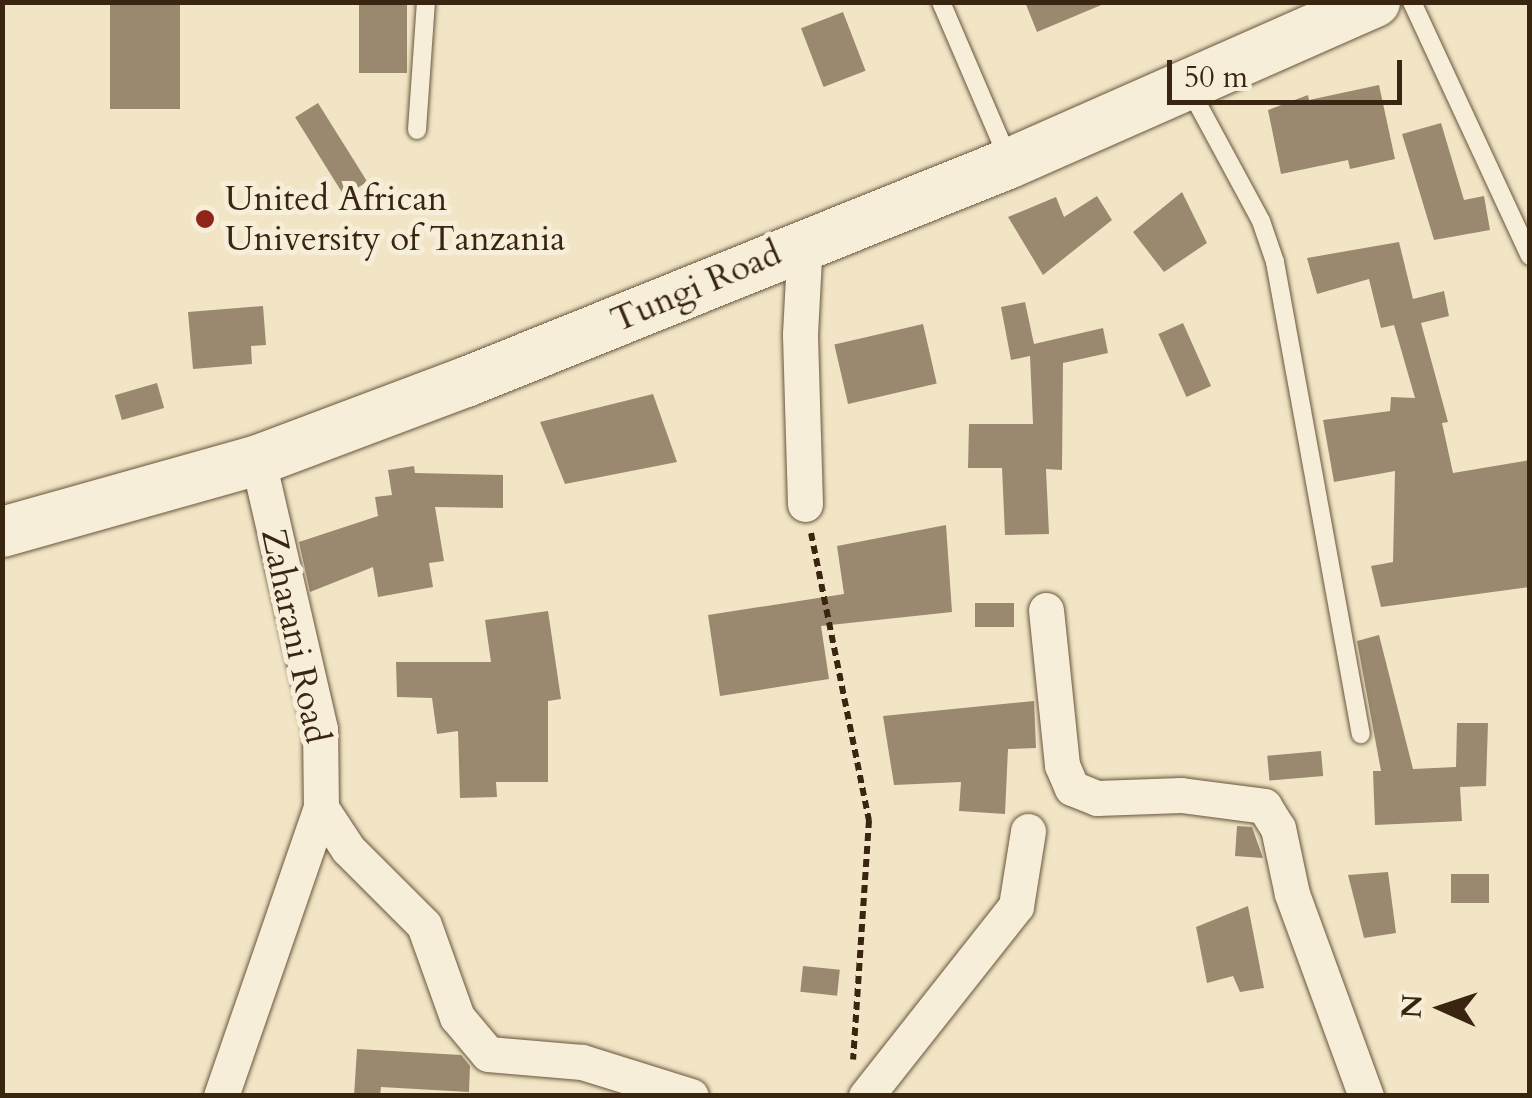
<!DOCTYPE html>
<style>
body{margin:0}
#map{position:relative;width:1532px;height:1098px;overflow:hidden;background:#f2e5c5;font-family:Cardo,serif}
div>[style]{position:absolute}
.building>*{inset:0;background:#9a896e;transform-origin:0 0}
.path>*{height:6px;margin-top:-3px;transform-origin:0;background:repeating-linear-gradient(90deg,#3a2610 0 8px,transparent 0 13px)}
.roads{filter:drop-shadow(0 0 2px #68563d) drop-shadow(0 0 2px #68563d)}
.service>*{height:18px;margin:-9px;padding:0 9px;transform-origin:9px;border-radius:9px;background:#f7eed9}
.minor>*{height:35px;margin:-17.5px;padding:0 17.5px;transform-origin:17.5px;border-radius:17.5px;background:#f7eed9}
.secondary>*{height:50px;margin:-25px;padding:0 25px;transform-origin:25px;border-radius:25px;background:#f7eed9}
.dots>*{width:28px;height:28px;translate:-50% -50%;box-sizing:border-box;border:5px solid #f7eed9;border-radius:50%}
span{translate:-50% -50%;white-space:nowrap;text-align:center;line-height:1.15;-webkit-text-stroke:10px #f7eed9;paint-order:stroke}
.poi-label{font-size:35px;color:#3a2610}
.left{translate:0 -50%;text-align:left}
.street-label{font-size:35px;color:#3a2610}
.frame{position:absolute;inset:0;border:5px solid #3a2610;pointer-events:none}
.north{position:absolute;left:1392px;top:958px;width:100px;height:100px;-webkit-text-stroke:8px #f7eed9;paint-order:stroke;rotate:273deg;font-size:28px;font-weight:700;line-height:40px;text-align:center;color:#3a2610}
.north::after{content:'';display:block;margin:auto;width:35px;height:45px;background:#3a2610;clip-path:polygon(50% 0,100% 100%,50% 72%,0 100%)}
.scale{position:absolute;left:1167px;top:60px;width:235px;height:45px;box-sizing:border-box;border:5px solid #3a2610;border-top:0;padding-left:12px;font-size:30px;line-height:35px;white-space:nowrap;color:#3a2610;-webkit-text-stroke:8px #f7eed9;paint-order:stroke}
</style>
<div id="map">
<div class="building">
<div style="left:110px;top:2px;width:70px;height:107px"></div>
<div style="left:359px;top:2px;width:48px;height:71px"></div>
<div style="clip-path:polygon(1025px 2px,1106px 2px,1106px 3px,1037px 32px)"></div>
<div style="left:843px;top:12px;width:63px;height:45px;rotate:69deg"></div>
<div style="clip-path:polygon(1379px 85px,1395px 159px,1350px 169px,1348px 160px,1281px 174px,1268px 110px,1308px 95px,1309px 100px)"></div>
<div style="left:318px;top:103px;width:93px;height:27px;rotate:58deg"></div>
<div style="clip-path:polygon(1441px 123px,1464px 200px,1484px 196px,1490px 230px,1434px 240px,1402px 134px)"></div>
<div style="clip-path:polygon(1182px 192px,1207px 243px,1164px 272px,1133px 232px)"></div>
<div style="clip-path:polygon(1097px 196px,1112px 220px,1043px 275px,1008px 217px,1056px 197px,1064px 217px)"></div>
<div style="clip-path:polygon(1399px 242px,1413px 299px,1444px 291px,1449px 316px,1421px 323px,1448px 422px,1442px 423px,1453px 473px,1530px 460px,1530px 587px,1381px 607px,1371px 566px,1393px 562px,1395px 471px,1334px 482px,1323px 420px,1390px 411px,1391px 397px,1415px 398px,1394px 325px,1381px 328px,1369px 279px,1317px 294px,1307px 258px)"></div>
<div style="clip-path:polygon(1025px 302px,1034px 344px,1103px 328px,1108px 353px,1063px 363px,1062px 470px,1046px 469px,1049px 534px,1005px 535px,1002px 468px,968px 468px,969px 424px,1033px 424px,1030px 356px,1011px 360px,1001px 307px)"></div>
<div style="clip-path:polygon(263px 306px,266px 345px,251px 346px,252px 364px,193px 369px,188px 312px)"></div>
<div style="left:1183px;top:323px;width:69px;height:27px;rotate:66deg"></div>
<div style="left:923px;top:324px;width:61px;height:91px;rotate:77deg"></div>
<div style="left:157px;top:383px;width:26px;height:44px;rotate:74deg"></div>
<div style="clip-path:polygon(653px 394px,677px 462px,565px 484px,540px 422px)"></div>
<div style="clip-path:polygon(414px 466px,415px 473px,503px 475px,503px 508px,435px 507px,444px 561px,429px 563px,433px 587px,378px 597px,373px 567px,310px 592px,299px 542px,378px 516px,375px 497px,392px 495px,388px 470px)"></div>
<div style="clip-path:polygon(946px 525px,952px 612px,821px 626px,829px 679px,720px 696px,708px 615px,844px 594px,837px 546px)"></div>
<div style="left:1014px;top:603px;width:24px;height:39px;rotate:90deg"></div>
<div style="clip-path:polygon(548px 611px,561px 699px,548px 701px,548px 782px,496px 782px,497px 797px,460px 798px,458px 731px,437px 734px,432px 698px,397px 697px,396px 662px,491px 662px,485px 620px)"></div>
<div style="clip-path:polygon(1379px 635px,1413px 769px,1456px 767px,1457px 723px,1488px 723px,1486px 786px,1460px 787px,1462px 821px,1375px 825px,1373px 771px,1381px 771px,1357px 641px)"></div>
<div style="clip-path:polygon(1034px 701px,1036px 748px,1008px 749px,1005px 814px,959px 811px,961px 782px,894px 785px,883px 716px)"></div>
<div style="left:1321px;top:751px;width:25px;height:54px;rotate:85deg"></div>
<div style="clip-path:polygon(1237px 826px,1252px 827px,1263px 858px,1235px 856px)"></div>
<div style="clip-path:polygon(1388px 872px,1396px 933px,1364px 938px,1348px 875px)"></div>
<div style="left:1451px;top:874px;width:38px;height:29px"></div>
<div style="clip-path:polygon(1248px 906px,1264px 988px,1240px 992px,1233px 976px,1207px 983px,1196px 927px)"></div>
<div style="left:803px;top:966px;width:37px;height:26px;rotate:6deg"></div>
<div style="clip-path:polygon(357px 1049px,461px 1055px,470px 1066px,469px 1092px,381px 1087px,380px 1096px,354px 1096px)"></div>
</div>
<div class="path">
<div style="left:811px;top:533px;width:293px;rotate:78.6deg"></div>
<div style="left:869px;top:820px;width:240px;rotate:93.8deg"></div>
</div>
<div class="roads">
<div class="service">
<div style="left:941px;top:2px;width:170px;rotate:66.8deg"></div>
<div style="left:1412px;top:2px;width:280px;rotate:65.1deg"></div>
<div style="left:1188px;top:86px;width:153px;rotate:61.6deg"></div>
<div style="left:1261px;top:221px;width:43px;rotate:71.1deg"></div>
<div style="left:1275px;top:262px;width:480px;rotate:79.7deg"></div>
<div style="left:417px;top:130px;width:128px;rotate:-86deg"></div>
</div>
<div class="minor">
<div style="left:805px;top:504px;width:170px;rotate:-91.7deg"></div>
<div style="left:800px;top:334px;width:94px;rotate:-87deg"></div>
<div style="left:1046px;top:610px;width:156px;rotate:84.1deg"></div>
<div style="left:1062px;top:765px;width:25px;rotate:67deg"></div>
<div style="left:1072px;top:788px;width:27px;rotate:22deg"></div>
<div style="left:1097px;top:798px;width:84px;rotate:-2deg"></div>
<div style="left:1181px;top:795px;width:84px;rotate:7.5deg"></div>
<div style="left:1264px;top:806px;width:26px;rotate:58deg"></div>
<div style="left:1278px;top:828px;width:67px;rotate:78deg"></div>
<div style="left:1292px;top:894px;width:215px;rotate:69.9deg"></div>
<div style="left:321px;top:808px;width:49px;rotate:56.6deg"></div>
<div style="left:348px;top:849px;width:107px;rotate:45deg"></div>
<div style="left:424px;top:925px;width:98px;rotate:70.3deg"></div>
<div style="left:457px;top:1017px;width:48px;rotate:50deg"></div>
<div style="left:488px;top:1054px;width:94px;rotate:4.9deg"></div>
<div style="left:582px;top:1062px;width:114px;rotate:17.3deg"></div>
<div style="left:221px;top:1096px;width:305px;rotate:-70.9deg"></div>
<div style="left:321px;top:808px;width:79px;rotate:-90.7deg"></div>
<div style="left:320px;top:729px;width:276px;rotate:-103deg"></div>
<div style="left:866px;top:1096px;width:242px;rotate:-51.7deg"></div>
<div style="left:1016px;top:906px;width:76px;rotate:-80.9deg"></div>
</div>
<div class="secondary">
<div style="left:2px;top:532px;width:266px;rotate:-15.7deg"></div>
<div style="left:258px;top:460px;width:222px;rotate:-20.6deg"></div>
<div style="left:466px;top:382px;width:586px;rotate:-21.93deg"></div>
<div style="left:1010px;top:163px;width:399px;rotate:-23.8deg"></div>
</div>
</div>
<div class="dots">
<div style="left:205px;top:219px;background:#8f2418"></div>
</div>
<div class="poi-label">
<span class="left" style="left:225px;top:219px">United African<br>University of Tanzania</span>
</div>
<div class="street-label">
<span style="left:696px;top:287px;rotate:-23deg">Tungi Road</span>
<span style="left:295px;top:636px;rotate:78deg">Zaharani Road</span>
</div>
<div class="frame"></div>
<div class="north">N</div>
<div class="scale">50 m</div>
</div>
